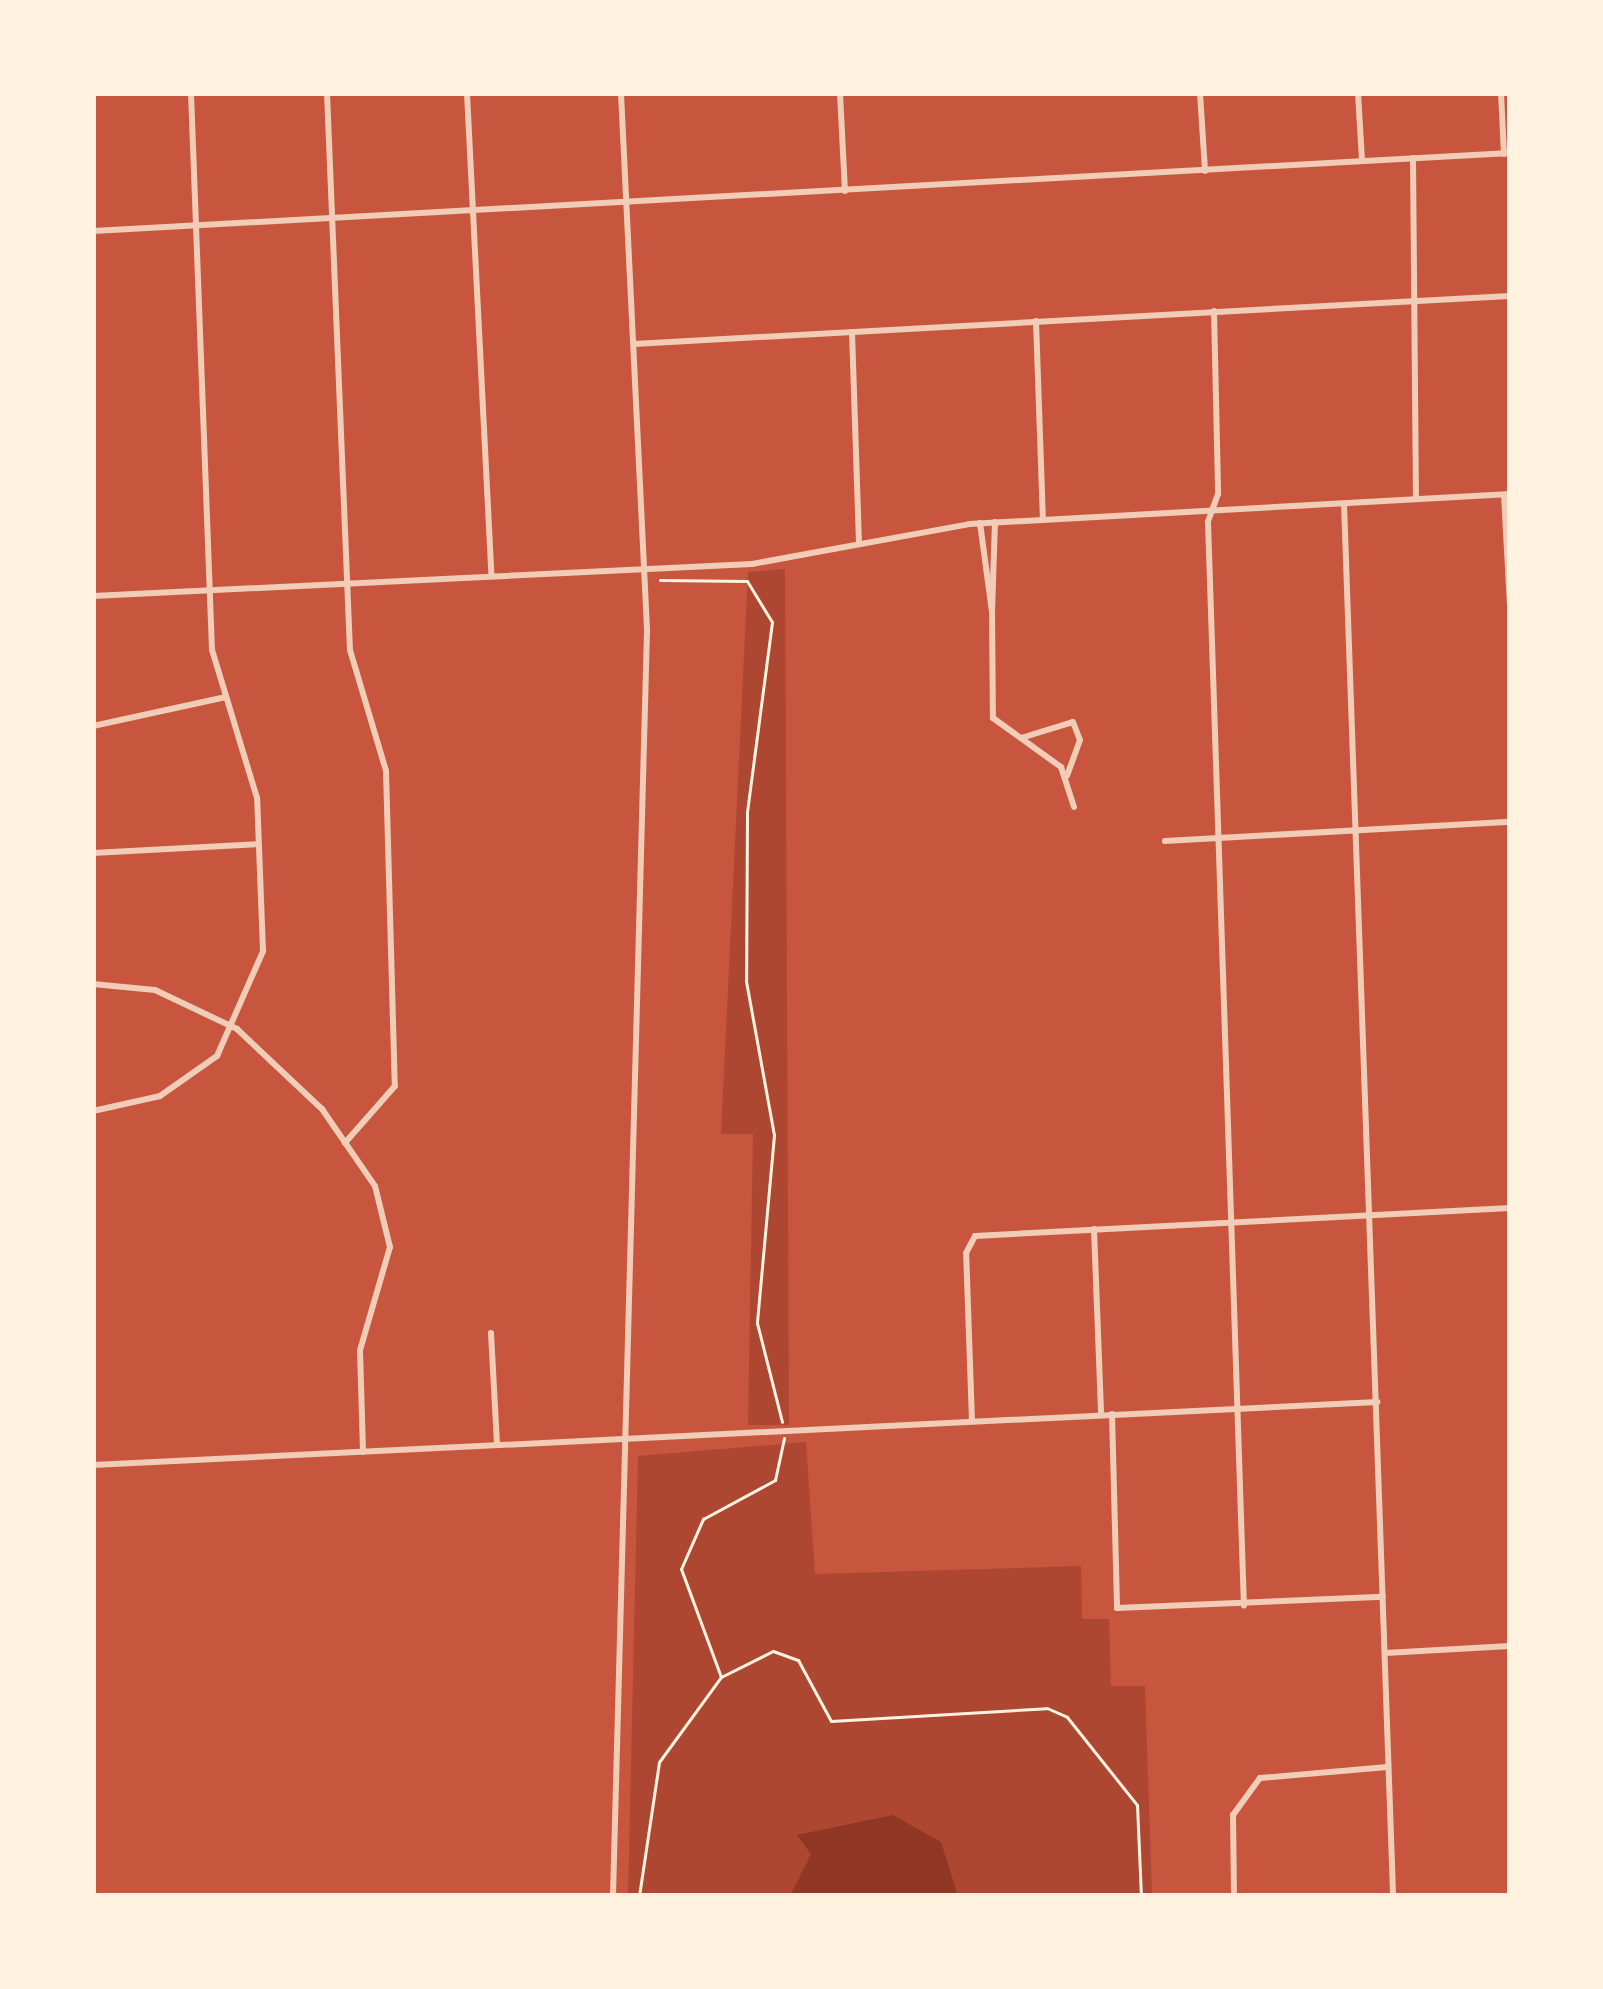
<!DOCTYPE html>
<style>
body{margin:0}
#map{position:relative;width:1603px;height:1989px;overflow:hidden;background:#c8553d;font-family:Rubik,sans-serif}
div>[style]{position:absolute}
.green>*{inset:0;background:#ae4732}
.water>*{inset:0;background:#8f3625}
.path>*{height:3px;margin:-1.5px;padding:0 1.5px;transform-origin:1.5px;border-radius:1.5px;background:#fff3e0}
.minor>*{height:6px;margin:-3px;padding:0 3px;transform-origin:3px;border-radius:3px;background:#f1ccb7}
span{translate:-50% -50%;white-space:nowrap;text-align:center;line-height:1.15;-webkit-text-stroke:12px #fff3e0;paint-order:stroke}
.frame{position:absolute;inset:0;border:96px solid #fff3e0;pointer-events:none}
</style>
<div id="map">
<div class="green">
<div style="clip-path:polygon(785px 569px,789px 1425px,748px 1425px,753px 1134px,721px 1134px,748px 572px)"></div>
<div style="clip-path:polygon(806px 1442px,815px 1574px,1081px 1566px,1082px 1619px,1109px 1619px,1111px 1686px,1145px 1686px,1152px 1896px,628px 1896px,638px 1456px)"></div>
</div>
<div class="water">
<div style="clip-path:polygon(893px 1815px,941px 1842px,958px 1896px,790px 1896px,811px 1854px,797px 1835px)"></div>
</div>
<div class="path">
<div style="left:660px;top:580px;width:87px;rotate:0.7deg"></div>
<div style="left:747px;top:581px;width:48px;rotate:58.6deg"></div>
<div style="left:772px;top:622px;width:193px;rotate:97.5deg"></div>
<div style="left:747px;top:813px;width:168px;rotate:90.3deg"></div>
<div style="left:746px;top:981px;width:157px;rotate:79.7deg"></div>
<div style="left:774px;top:1135px;width:189px;rotate:95.2deg"></div>
<div style="left:757px;top:1323px;width:102px;rotate:75.8deg"></div>
<div style="left:721px;top:1677px;width:115px;rotate:-110.3deg"></div>
<div style="left:681px;top:1569px;width:55px;rotate:-66.3deg"></div>
<div style="left:703px;top:1519px;width:82px;rotate:-28.4deg"></div>
<div style="left:775px;top:1480px;width:43px;rotate:-77.9deg"></div>
<div style="left:639px;top:1896px;width:135px;rotate:-81.5deg"></div>
<div style="left:659px;top:1762px;width:105px;rotate:-53.9deg"></div>
<div style="left:721px;top:1677px;width:58px;rotate:-26.6deg"></div>
<div style="left:773px;top:1651px;width:27px;rotate:20deg"></div>
<div style="left:798px;top:1660px;width:69px;rotate:61.6deg"></div>
<div style="left:831px;top:1721px;width:216px;rotate:-3.4deg"></div>
<div style="left:1047px;top:1708px;width:22px;rotate:24deg"></div>
<div style="left:1067px;top:1717px;width:112px;rotate:51.5deg"></div>
<div style="left:1137px;top:1805px;width:91px;rotate:87.5deg"></div>
</div>
<div class="minor">
<div style="left:327px;top:93px;width:557px;rotate:87.64deg"></div>
<div style="left:350px;top:650px;width:126px;rotate:73.4deg"></div>
<div style="left:386px;top:771px;width:315px;rotate:88.4deg"></div>
<div style="left:395px;top:1086px;width:76px;rotate:131.3deg"></div>
<div style="left:467px;top:93px;width:483px;rotate:87.1deg"></div>
<div style="left:840px;top:93px;width:98px;rotate:87.1deg"></div>
<div style="left:1200px;top:93px;width:78px;rotate:86.3deg"></div>
<div style="left:1358px;top:93px;width:68px;rotate:86.6deg"></div>
<div style="left:1501px;top:93px;width:61px;rotate:87.2deg"></div>
<div style="left:1413px;top:158px;width:341px;rotate:89.5deg"></div>
<div style="left:93px;top:231px;width:1419px;rotate:-3.15deg"></div>
<div style="left:1214px;top:311px;width:183px;rotate:88.7deg"></div>
<div style="left:1218px;top:494px;width:30px;rotate:110deg"></div>
<div style="left:1208px;top:522px;width:1084px;rotate:88.1deg"></div>
<div style="left:1036px;top:321px;width:198px;rotate:88deg"></div>
<div style="left:852px;top:332px;width:212px;rotate:88.1deg"></div>
<div style="left:634px;top:344px;width:877px;rotate:-3.14deg"></div>
<div style="left:1504px;top:495px;width:110px;rotate:86.9deg"></div>
<div style="left:1344px;top:504px;width:1393px;rotate:87.98deg"></div>
<div style="left:980px;top:523px;width:90px;rotate:82.3deg"></div>
<div style="left:992px;top:612px;width:90px;rotate:-88.1deg"></div>
<div style="left:93px;top:596px;width:660px;rotate:-2.78deg"></div>
<div style="left:752px;top:564px;width:221px;rotate:-10.4deg"></div>
<div style="left:969px;top:524px;width:542px;rotate:-3.17deg"></div>
<div style="left:992px;top:612px;width:106px;rotate:89.5deg"></div>
<div style="left:993px;top:718px;width:84px;rotate:35.8deg"></div>
<div style="left:1061px;top:767px;width:42px;rotate:72deg"></div>
<div style="left:93px;top:726px;width:136px;rotate:-12.3deg"></div>
<div style="left:1021px;top:738px;width:54px;rotate:-17.1deg"></div>
<div style="left:1073px;top:722px;width:19px;rotate:69deg"></div>
<div style="left:1080px;top:740px;width:38px;rotate:110deg"></div>
<div style="left:1165px;top:841px;width:346px;rotate:-3.2deg"></div>
<div style="left:93px;top:853px;width:165px;rotate:-3.1deg"></div>
<div style="left:93px;top:984px;width:62px;rotate:5.5deg"></div>
<div style="left:155px;top:990px;width:91px;rotate:25.4deg"></div>
<div style="left:237px;top:1029px;width:117px;rotate:43.3deg"></div>
<div style="left:322px;top:1109px;width:93px;rotate:55.5deg"></div>
<div style="left:375px;top:1186px;width:63px;rotate:76.2deg"></div>
<div style="left:390px;top:1247px;width:107px;rotate:106.2deg"></div>
<div style="left:360px;top:1350px;width:102px;rotate:88.3deg"></div>
<div style="left:93px;top:1111px;width:69px;rotate:-12.6deg"></div>
<div style="left:160px;top:1096px;width:70px;rotate:-35.1deg"></div>
<div style="left:217px;top:1056px;width:115px;rotate:-66.3deg"></div>
<div style="left:263px;top:951px;width:153px;rotate:-92.2deg"></div>
<div style="left:257px;top:798px;width:155px;rotate:-106.9deg"></div>
<div style="left:212px;top:650px;width:557px;rotate:-92.16deg"></div>
<div style="left:1094px;top:1229px;width:186px;rotate:87.8deg"></div>
<div style="left:491px;top:1333px;width:111px;rotate:86.9deg"></div>
<div style="left:1510px;top:1387px;width:27px;rotate:90deg"></div>
<div style="left:1112px;top:1414px;width:194px;rotate:88.5deg"></div>
<div style="left:1117px;top:1608px;width:266px;rotate:-2.4deg"></div>
<div style="left:972px;top:1421px;width:168px;rotate:-92deg"></div>
<div style="left:966px;top:1253px;width:19px;rotate:-62deg"></div>
<div style="left:975px;top:1236px;width:536px;rotate:-3deg"></div>
<div style="left:93px;top:1465px;width:1286px;rotate:-2.81deg"></div>
<div style="left:1385px;top:1653px;width:125px;rotate:-3.2deg"></div>
<div style="left:613px;top:1896px;width:1267px;rotate:-88.46deg"></div>
<div style="left:647px;top:629px;width:537px;rotate:-92.78deg"></div>
<div style="left:1234px;top:1896px;width:81px;rotate:-90.7deg"></div>
<div style="left:1233px;top:1815px;width:46px;rotate:-53.9deg"></div>
<div style="left:1260px;top:1778px;width:128px;rotate:-4.9deg"></div>
</div>
<div class="frame"></div>
</div>
